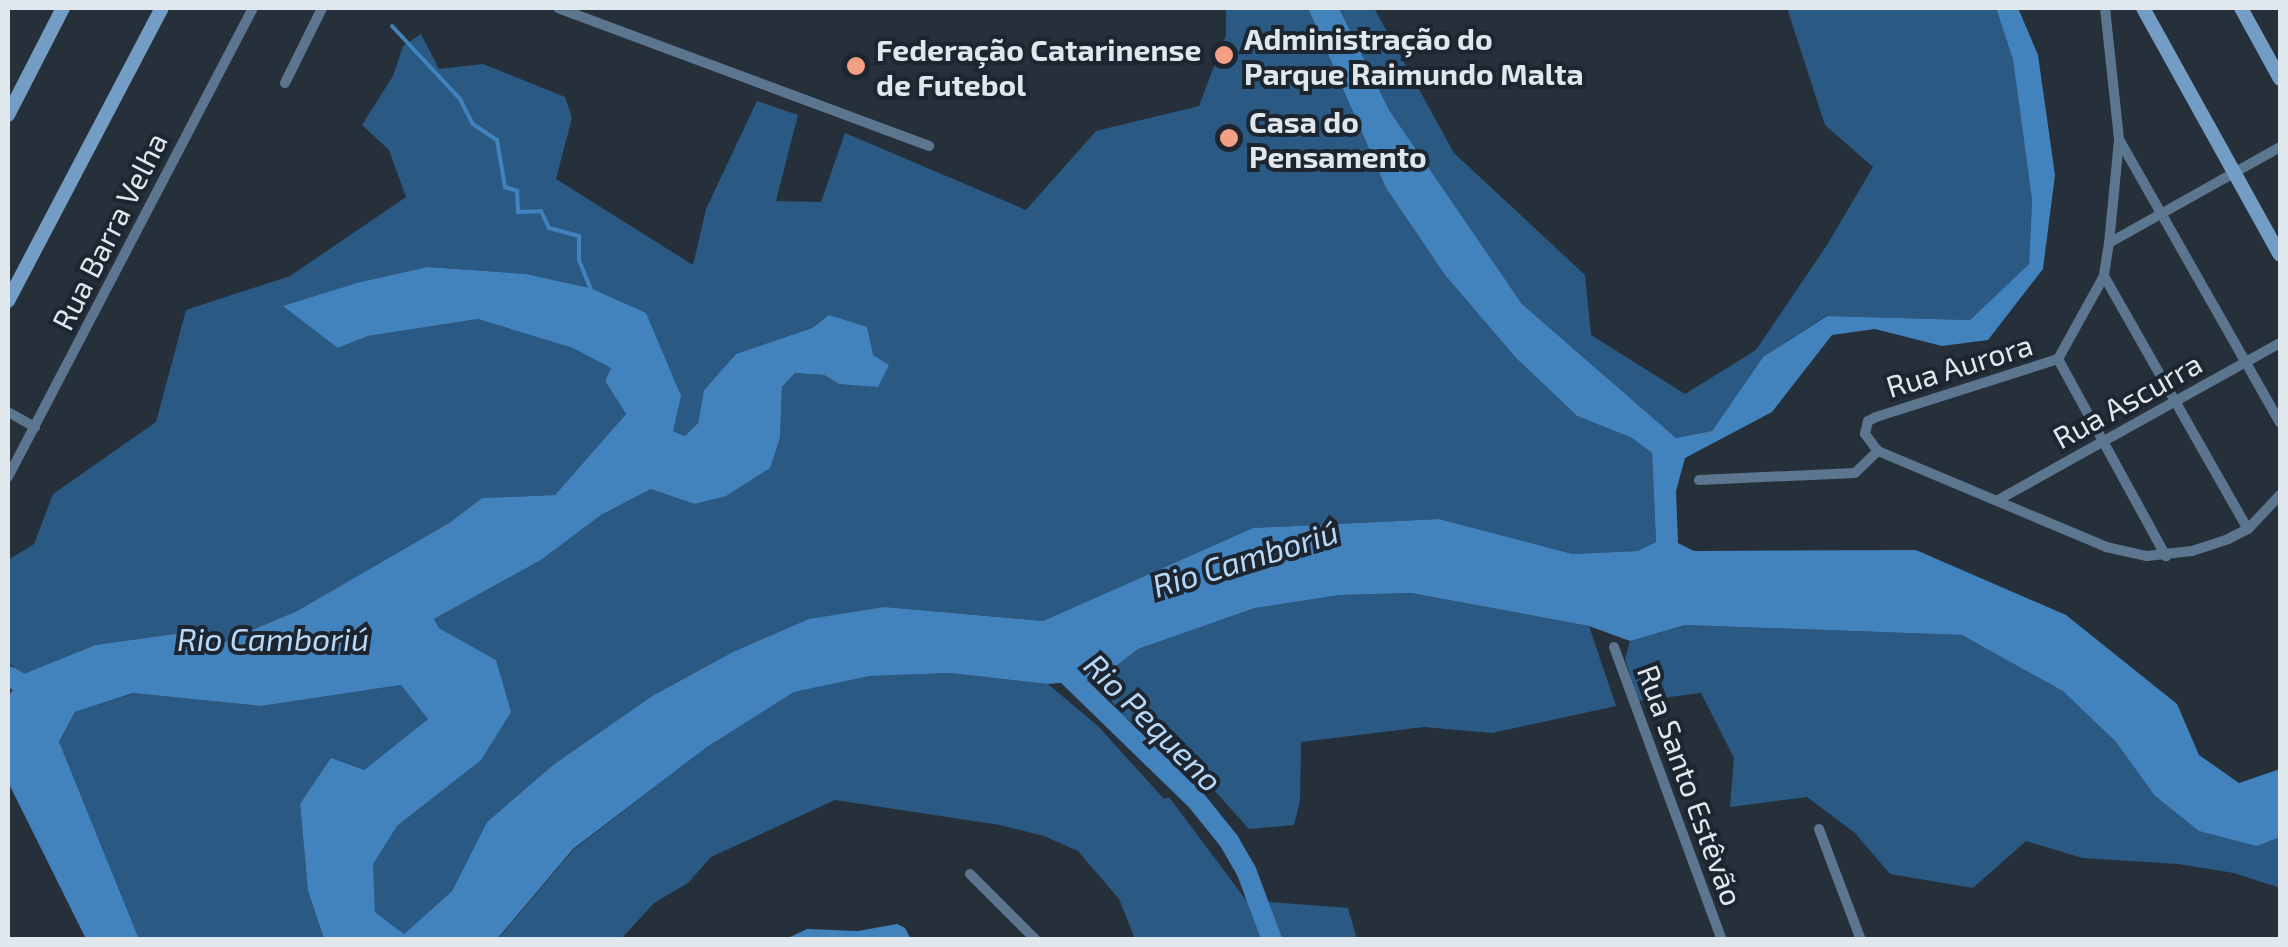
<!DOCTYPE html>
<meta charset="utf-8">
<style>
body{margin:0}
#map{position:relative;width:2288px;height:947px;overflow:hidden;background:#26303a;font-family:"Exo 2",sans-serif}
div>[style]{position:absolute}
.green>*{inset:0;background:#2a5984}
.water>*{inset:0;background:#4282bd}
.stream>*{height:4px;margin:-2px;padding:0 2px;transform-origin:2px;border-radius:2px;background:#4282bd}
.river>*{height:20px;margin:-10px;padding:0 10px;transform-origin:10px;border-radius:10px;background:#4282bd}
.street>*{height:10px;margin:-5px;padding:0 5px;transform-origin:5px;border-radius:5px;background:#5c7690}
.secondary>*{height:14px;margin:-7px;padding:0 7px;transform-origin:7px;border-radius:7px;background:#749dc6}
.dots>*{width:28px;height:28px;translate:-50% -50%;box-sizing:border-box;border:5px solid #1d2630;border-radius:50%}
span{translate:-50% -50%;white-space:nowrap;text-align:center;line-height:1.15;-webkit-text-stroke:8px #1d2630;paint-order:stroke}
.poi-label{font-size:30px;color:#e0e7ed;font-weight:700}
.left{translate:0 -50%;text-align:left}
.street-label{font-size:30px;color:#e0e7ed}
.water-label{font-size:32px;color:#b8d8f8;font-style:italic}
.frame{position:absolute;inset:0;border:10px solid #e0e7ed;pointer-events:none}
</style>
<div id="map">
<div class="green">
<div style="clip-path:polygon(1226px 8px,1308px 8px,1386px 188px,1445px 275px,1516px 358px,1577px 416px,1632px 438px,1652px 453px,1656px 542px,1639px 551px,1573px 554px,1439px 519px,1253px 528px,1043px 621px,885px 607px,731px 653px,652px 696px,553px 765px,487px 822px,452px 891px,404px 934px,375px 912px,372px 864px,397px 826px,480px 760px,496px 660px,439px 628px,434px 619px,541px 560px,601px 515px,651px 489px,694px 504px,780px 437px,782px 387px,795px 373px,824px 375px,839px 384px,873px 355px,829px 315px,812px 328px,736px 354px,704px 390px,698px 423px,686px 436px,673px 431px,590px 288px,526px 274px,428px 267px,338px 348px,368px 336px,478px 319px,574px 348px,612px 368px,605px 381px,626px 414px,555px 495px,482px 498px,449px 523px,297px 611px,222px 643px,174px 634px,95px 645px,21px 675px,8px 662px,8px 560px,34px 544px,53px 494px,156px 422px,186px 310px,290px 276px,406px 197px,389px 150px,362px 125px,393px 76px,403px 46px,421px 34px,439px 69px,483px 64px,565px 97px,572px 118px,556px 179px,693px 265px,706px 209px,757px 101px,798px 115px,776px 201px,821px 202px,845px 133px,1026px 210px,1096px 131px,1199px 106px,1226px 35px)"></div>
<div style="clip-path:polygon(1339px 8px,1374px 8px,1454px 153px,1585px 275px,1591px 335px,1685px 394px,1756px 350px,1827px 245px,1873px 167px,1825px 125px,1787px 8px,1996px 8px,2013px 60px,2032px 200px,2029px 264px,1970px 320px,1826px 316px,1763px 357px,1712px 431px,1676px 438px,1522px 304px,1389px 110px)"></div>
<div style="clip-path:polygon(1411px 593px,1589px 626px,1616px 706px,1492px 733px,1424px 727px,1301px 742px,1300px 801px,1294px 825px,1249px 829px,1197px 771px,1118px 712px,1099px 679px,1138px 649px,1255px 608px,1340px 595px)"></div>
<div style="clip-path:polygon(1685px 625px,1962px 635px,2063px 690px,2116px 742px,2154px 795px,2257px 846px,2280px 837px,2280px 888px,2234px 873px,2178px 864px,2082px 858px,2026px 841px,1973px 888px,1890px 874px,1855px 833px,1807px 797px,1730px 807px,1734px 758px,1701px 693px,1638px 701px,1625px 659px,1630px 641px)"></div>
<div style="clip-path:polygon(950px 673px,1048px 684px,1098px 726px,1164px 799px,1169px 797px,1246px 900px,1348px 908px,1357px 939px,1135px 939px,1119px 899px,1078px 851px,1044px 836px,1000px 825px,835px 800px,711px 857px,688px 883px,654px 903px,621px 939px,497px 940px,573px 850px,707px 747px,794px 692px,870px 676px)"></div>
<div style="clip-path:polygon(401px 685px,429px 718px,364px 770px,300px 803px,308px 891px,324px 939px,139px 939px,59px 743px,75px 712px,134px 693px,261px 706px)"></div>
</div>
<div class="water">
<div style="clip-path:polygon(1308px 8px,1339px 8px,1389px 110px,1522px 304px,1676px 438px,1712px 431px,1763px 357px,1827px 316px,1970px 320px,2029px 264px,2032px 200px,2013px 60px,1996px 8px,2018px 8px,2038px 55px,2055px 175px,2043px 269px,1988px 340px,1942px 346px,1875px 329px,1832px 335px,1772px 412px,1685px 458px,1676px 491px,1678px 543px,1694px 551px,1916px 550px,2066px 615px,2177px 704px,2199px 755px,2239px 783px,2280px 769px,2280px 837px,2257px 846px,2199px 831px,2154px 795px,2116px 742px,2063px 691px,1962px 635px,1685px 625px,1630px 641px,1589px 626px,1411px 593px,1340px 595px,1255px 608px,1138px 649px,1099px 679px,1048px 684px,950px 673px,870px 676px,794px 692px,707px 747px,573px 849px,497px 939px,324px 939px,308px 891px,300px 804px,331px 758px,364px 770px,428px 719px,401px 685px,261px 706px,133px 693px,75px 712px,59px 742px,139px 939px,86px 939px,8px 782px,8px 698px,21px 675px,95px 645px,174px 634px,222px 643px,297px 611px,449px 523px,482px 498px,555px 495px,626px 414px,605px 381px,611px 368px,573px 348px,478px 319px,368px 336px,338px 348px,283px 306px,357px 283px,428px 267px,526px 274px,590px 288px,646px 313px,681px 396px,673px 431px,685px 436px,698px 423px,704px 390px,736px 354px,812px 328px,829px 315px,867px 327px,873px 355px,889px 365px,878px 387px,839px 384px,824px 375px,795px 373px,782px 387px,780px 437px,770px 468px,726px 496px,694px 504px,651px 489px,601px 515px,541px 560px,434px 619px,439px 628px,496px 660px,511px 712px,481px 760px,397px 826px,373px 864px,375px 912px,404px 934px,452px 891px,487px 822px,553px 765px,652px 696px,731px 653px,809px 619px,885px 607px,1043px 621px,1253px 528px,1439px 519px,1573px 554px,1638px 551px,1656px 542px,1652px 453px,1632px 438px,1577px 416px,1516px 358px,1445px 275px,1386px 188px)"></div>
<div style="clip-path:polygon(897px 924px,905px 928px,911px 939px,786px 939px,807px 929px,858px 931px)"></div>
</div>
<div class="stream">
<div style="left:392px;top:26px;width:100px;rotate:47deg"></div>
<div style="left:460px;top:99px;width:28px;rotate:63deg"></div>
<div style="left:473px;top:124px;width:29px;rotate:34deg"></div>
<div style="left:497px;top:140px;width:48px;rotate:80.3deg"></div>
<div style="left:505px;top:187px;width:13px;rotate:18deg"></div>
<div style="left:517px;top:191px;width:21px;rotate:87deg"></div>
<div style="left:518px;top:212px;width:23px;rotate:-2deg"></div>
<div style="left:541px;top:211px;width:19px;rotate:65deg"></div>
<div style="left:549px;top:228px;width:31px;rotate:15deg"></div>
<div style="left:579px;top:236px;width:24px;rotate:90deg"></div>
<div style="left:579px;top:260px;width:32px;rotate:68deg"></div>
</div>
<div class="river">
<div style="left:1058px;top:666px;width:192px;rotate:44.2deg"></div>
<div style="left:1196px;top:800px;width:53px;rotate:51.2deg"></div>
<div style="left:1229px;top:841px;width:34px;rotate:60deg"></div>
<div style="left:1246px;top:870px;width:75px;rotate:69.6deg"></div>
<div style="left:8px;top:676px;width:34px;rotate:28deg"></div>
</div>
<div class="street">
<div style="left:558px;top:8px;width:396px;rotate:20.4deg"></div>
<div style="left:2105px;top:8px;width:133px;rotate:83.9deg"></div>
<div style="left:2119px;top:140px;width:103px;rotate:95.5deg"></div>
<div style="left:2109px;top:243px;width:33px;rotate:99deg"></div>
<div style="left:2104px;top:276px;width:95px;rotate:119deg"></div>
<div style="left:2058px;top:359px;width:191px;rotate:162.3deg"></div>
<div style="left:1876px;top:417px;width:9px;rotate:153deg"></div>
<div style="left:1868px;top:421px;width:13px;rotate:103deg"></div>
<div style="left:1865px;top:434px;width:21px;rotate:53deg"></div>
<div style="left:1878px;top:451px;width:247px;rotate:22.8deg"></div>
<div style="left:2106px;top:547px;width:42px;rotate:12.4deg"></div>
<div style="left:2147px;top:556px;width:45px;rotate:-6.3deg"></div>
<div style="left:2192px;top:551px;width:38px;rotate:-18deg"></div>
<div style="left:2228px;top:539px;width:22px;rotate:-27deg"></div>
<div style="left:2248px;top:529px;width:47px;rotate:-46.7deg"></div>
<div style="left:285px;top:83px;width:84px;rotate:-63.7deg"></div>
<div style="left:2120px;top:141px;width:324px;rotate:60.4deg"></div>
<div style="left:2109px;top:243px;width:196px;rotate:-29.3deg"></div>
<div style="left:2104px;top:276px;width:291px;rotate:60.4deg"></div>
<div style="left:2058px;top:359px;width:225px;rotate:61.3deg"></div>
<div style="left:8px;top:412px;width:31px;rotate:29deg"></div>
<div style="left:8px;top:477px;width:529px;rotate:-62.42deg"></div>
<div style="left:1699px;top:480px;width:156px;rotate:-2.6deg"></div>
<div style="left:1855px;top:473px;width:32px;rotate:-44deg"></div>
<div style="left:1998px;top:500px;width:323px;rotate:-29.1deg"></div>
<div style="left:1614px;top:647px;width:312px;rotate:69.8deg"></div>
<div style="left:1819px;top:829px;width:119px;rotate:69.3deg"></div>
<div style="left:970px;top:874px;width:93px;rotate:45deg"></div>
</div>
<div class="secondary">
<div style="left:2143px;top:8px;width:282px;rotate:61deg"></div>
<div style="left:2241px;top:8px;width:81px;rotate:61.2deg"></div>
<div style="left:8px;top:115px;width:120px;rotate:-62.8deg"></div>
<div style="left:8px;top:301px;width:331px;rotate:-62.3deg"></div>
</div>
<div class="dots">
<div style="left:1224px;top:55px;background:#f39f84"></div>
<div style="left:856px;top:66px;background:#f39f84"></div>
<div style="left:1229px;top:138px;background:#f39f84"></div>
</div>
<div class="poi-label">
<span class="left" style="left:1244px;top:55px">Administração do<br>Parque Raimundo Malta</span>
<span class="left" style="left:876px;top:66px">Federação Catarinense<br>de Futebol</span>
<span class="left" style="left:1249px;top:138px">Casa do<br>Pensamento</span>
</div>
<div class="street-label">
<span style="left:109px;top:231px;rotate:-63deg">Rua Barra Velha</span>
<span style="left:1959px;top:365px;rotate:-17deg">Rua Aurora</span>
<span style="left:2127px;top:400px;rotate:-29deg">Rua Ascurra</span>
<span style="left:1691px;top:785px;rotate:70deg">Rua Santo Estêvão</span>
</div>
<div class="water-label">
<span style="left:1245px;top:558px;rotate:-17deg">Rio Camboriú</span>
<span style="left:273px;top:638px">Rio Camboriú</span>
<span style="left:1154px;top:722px;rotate:45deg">Rio Pequeno</span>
</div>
<div class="frame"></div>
</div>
